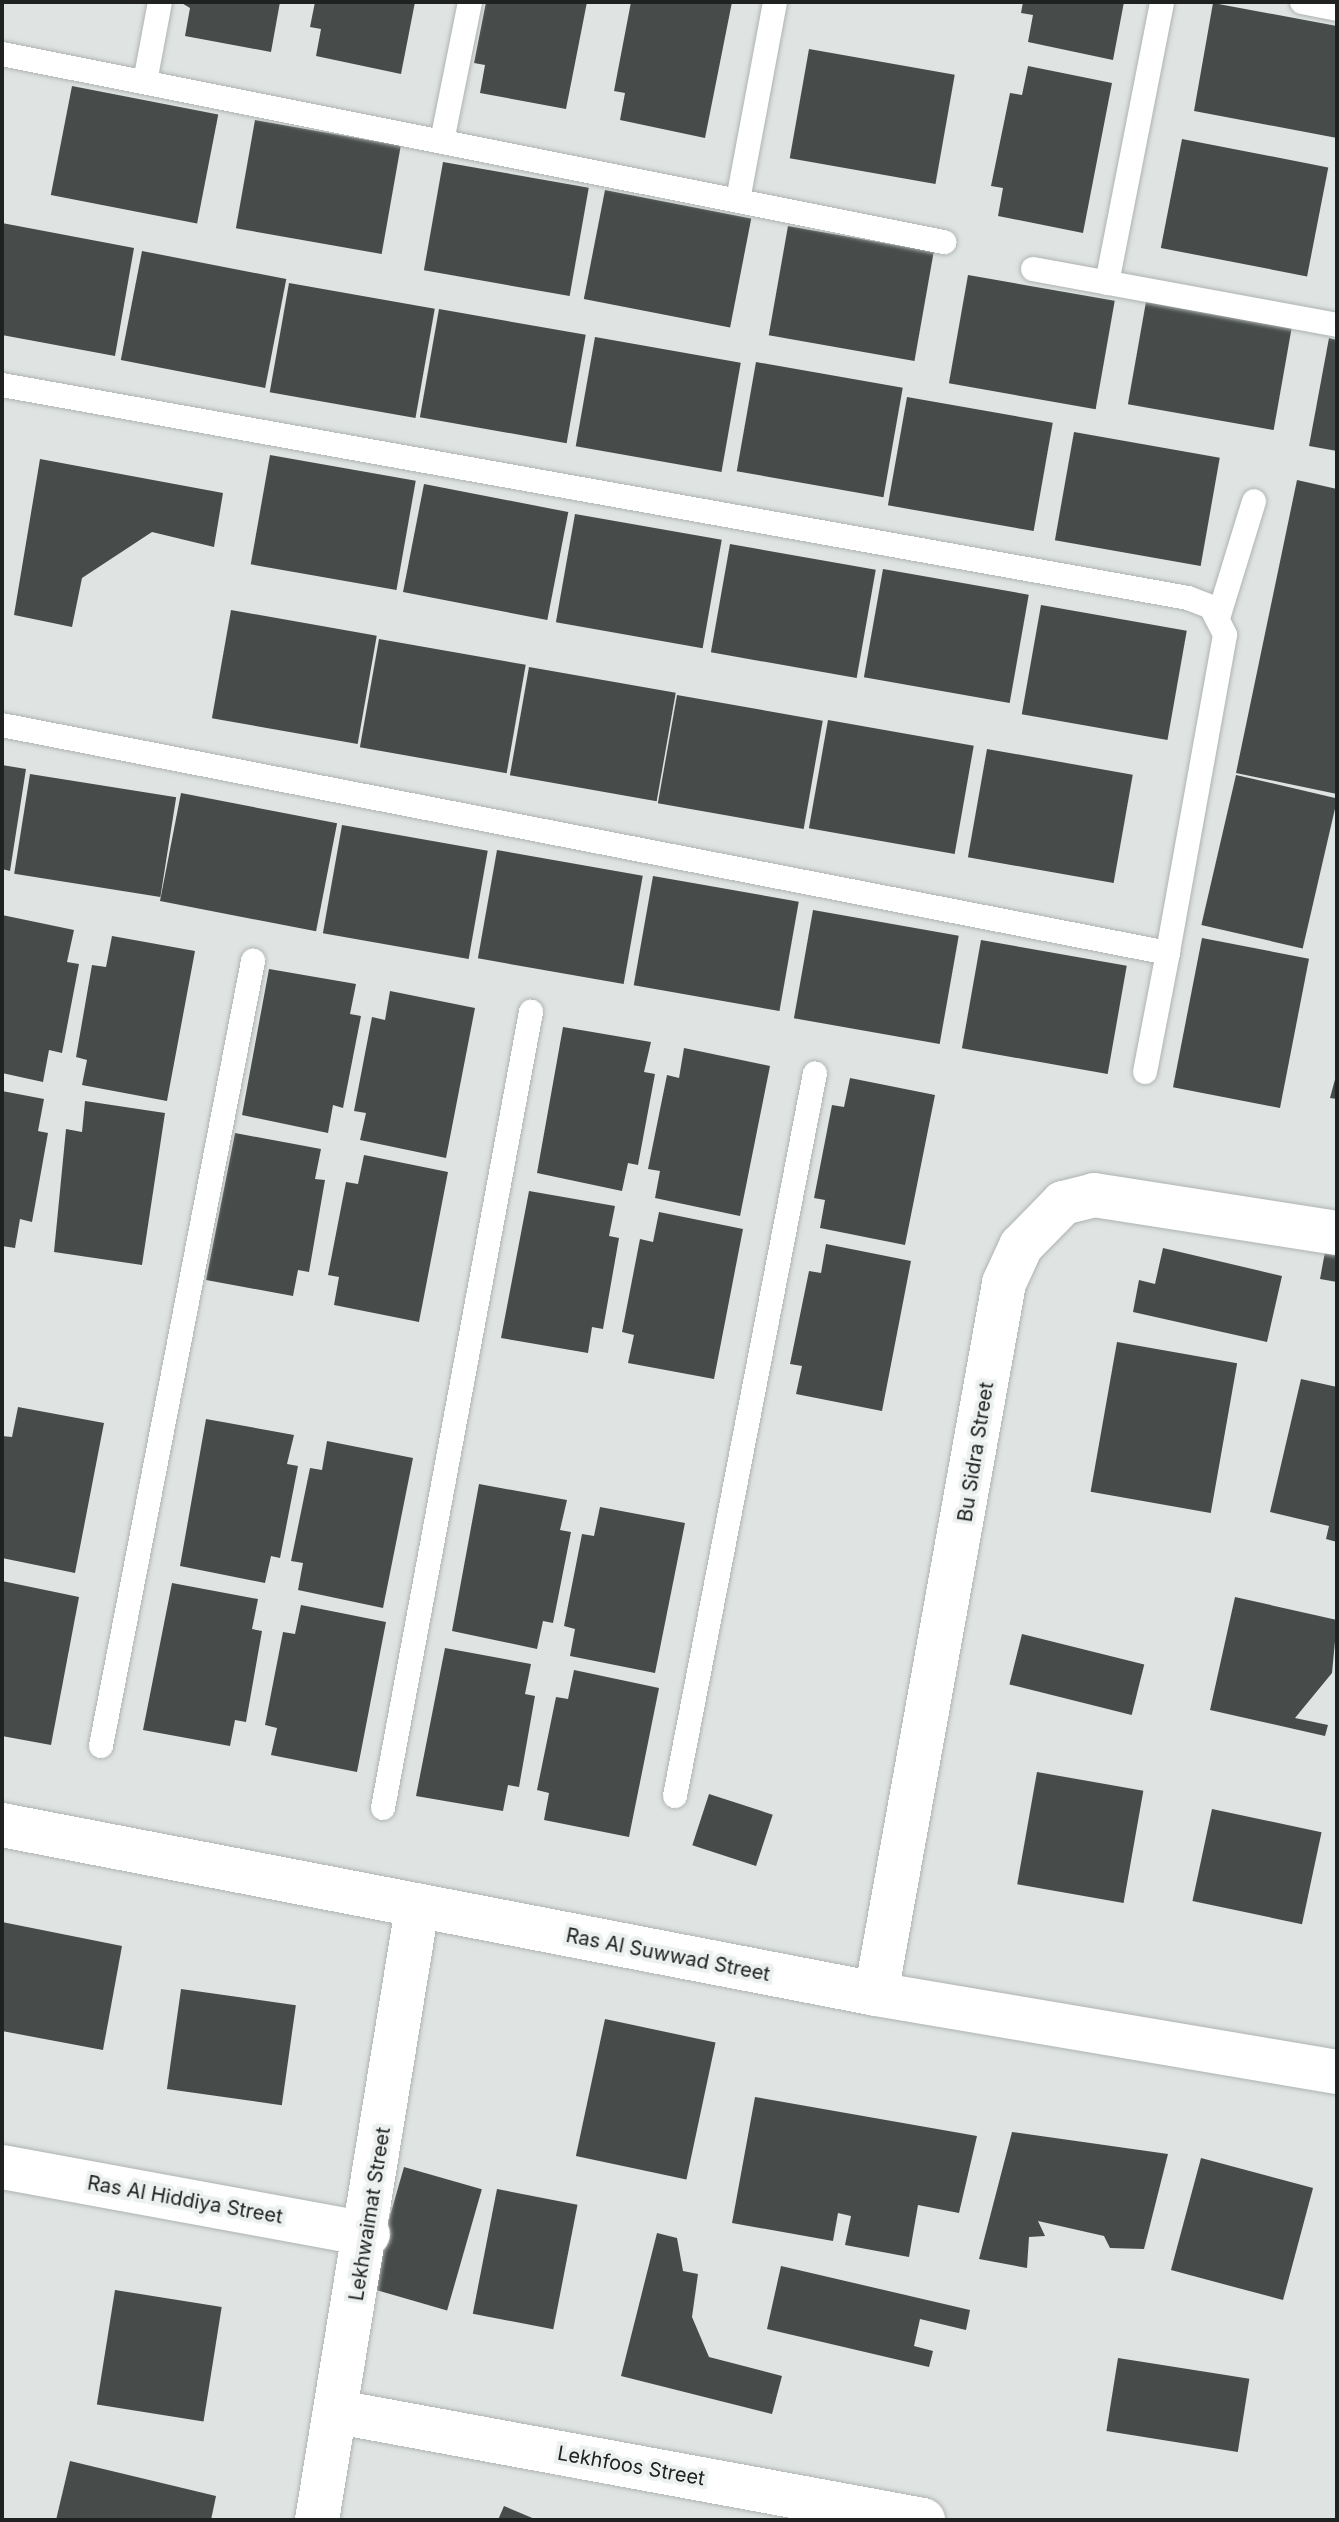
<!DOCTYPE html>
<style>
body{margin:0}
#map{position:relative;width:1339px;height:2522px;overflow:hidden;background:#dfe4e3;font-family:Inter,sans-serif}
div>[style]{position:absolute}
.building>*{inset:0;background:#474c4b;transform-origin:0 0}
.roads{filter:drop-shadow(0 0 2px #aeb3b2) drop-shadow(0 0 2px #aeb3b2)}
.service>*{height:24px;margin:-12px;padding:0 12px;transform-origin:12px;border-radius:12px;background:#fff}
.minor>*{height:44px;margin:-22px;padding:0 22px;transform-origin:22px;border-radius:22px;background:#fff}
span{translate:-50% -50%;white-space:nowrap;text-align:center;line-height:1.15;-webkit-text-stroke:8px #ecf1f0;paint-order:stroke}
.street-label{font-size:20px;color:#202222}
.frame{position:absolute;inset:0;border:4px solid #202222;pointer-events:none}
</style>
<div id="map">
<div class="building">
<div style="clip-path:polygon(180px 2px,280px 2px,271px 52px,185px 36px,190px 8px)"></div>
<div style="clip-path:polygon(315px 2px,415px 2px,401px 74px,316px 56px,321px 29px,310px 27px)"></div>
<div style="clip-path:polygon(486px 2px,587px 2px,566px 109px,480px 93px,485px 65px,474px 63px)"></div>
<div style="clip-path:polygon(631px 2px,732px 2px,705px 138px,620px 120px,625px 93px,614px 91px)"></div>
<div style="clip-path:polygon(1023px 2px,1124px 2px,1113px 60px,1028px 42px,1033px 15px,1021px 13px)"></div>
<div style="clip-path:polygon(1213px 3px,1337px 26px,1337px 138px,1194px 111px)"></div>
<div style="left:809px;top:49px;width:148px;height:111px;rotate:10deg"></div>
<div style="clip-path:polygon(1028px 66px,1112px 83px,1083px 233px,998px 216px,1003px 188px,991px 186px,1010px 93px,1022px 95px)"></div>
<div style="left:72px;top:86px;width:149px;height:111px;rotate:11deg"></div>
<div style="left:255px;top:120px;width:148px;height:110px;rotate:10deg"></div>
<div style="left:1182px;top:139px;width:149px;height:111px;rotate:11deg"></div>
<div style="left:443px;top:162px;width:148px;height:110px;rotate:10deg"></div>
<div style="left:605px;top:190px;width:149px;height:111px;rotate:11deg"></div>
<div style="clip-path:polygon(2px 223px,134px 248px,115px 356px,2px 335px)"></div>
<div style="left:788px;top:226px;width:148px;height:111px;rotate:10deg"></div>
<div style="left:142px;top:251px;width:147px;height:111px;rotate:11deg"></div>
<div style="left:968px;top:275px;width:149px;height:110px;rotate:10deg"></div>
<div style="left:289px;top:283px;width:148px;height:111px;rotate:10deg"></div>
<div style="left:1147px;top:296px;width:148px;height:110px;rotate:10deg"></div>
<div style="left:439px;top:309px;width:149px;height:110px;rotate:10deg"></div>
<div style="left:595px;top:337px;width:148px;height:111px;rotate:10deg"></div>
<div style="clip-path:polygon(1329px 338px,1337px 340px,1337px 451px,1309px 446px)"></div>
<div style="left:756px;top:362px;width:149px;height:111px;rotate:10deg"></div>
<div style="left:907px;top:397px;width:148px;height:110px;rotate:10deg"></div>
<div style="left:1074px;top:432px;width:148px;height:110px;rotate:10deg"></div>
<div style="left:270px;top:455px;width:148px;height:111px;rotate:10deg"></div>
<div style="clip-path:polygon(40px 459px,223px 493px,214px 547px,152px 532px,82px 578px,72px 627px,14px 615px)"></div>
<div style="clip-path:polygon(1297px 480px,1337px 489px,1337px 794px,1236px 773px)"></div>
<div style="left:424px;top:484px;width:147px;height:110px;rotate:11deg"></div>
<div style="left:575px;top:514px;width:149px;height:110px;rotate:10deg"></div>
<div style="left:730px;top:544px;width:148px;height:110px;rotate:10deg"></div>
<div style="left:883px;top:569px;width:148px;height:110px;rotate:10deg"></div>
<div style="left:1041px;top:605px;width:148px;height:111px;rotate:10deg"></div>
<div style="left:231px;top:610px;width:148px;height:110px;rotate:10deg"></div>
<div style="left:379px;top:639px;width:149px;height:110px;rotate:10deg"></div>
<div style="left:529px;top:667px;width:149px;height:110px;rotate:10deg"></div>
<div style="left:677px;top:695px;width:148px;height:110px;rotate:10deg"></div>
<div style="left:828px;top:720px;width:148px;height:110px;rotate:10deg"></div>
<div style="left:987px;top:749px;width:148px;height:110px;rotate:10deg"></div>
<div style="clip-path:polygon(2px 765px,26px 769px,10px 871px,2px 869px)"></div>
<div style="left:30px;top:774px;width:148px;height:101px;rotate:9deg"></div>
<div style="left:1236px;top:775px;width:104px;height:154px;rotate:13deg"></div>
<div style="left:181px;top:793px;width:159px;height:110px;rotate:11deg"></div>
<div style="left:342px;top:825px;width:148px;height:110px;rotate:10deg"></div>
<div style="left:497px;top:850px;width:148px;height:110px;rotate:10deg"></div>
<div style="left:653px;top:876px;width:148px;height:111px;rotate:10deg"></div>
<div style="left:813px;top:910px;width:148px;height:110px;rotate:10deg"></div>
<div style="clip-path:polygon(2px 915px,74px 930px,67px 962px,79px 964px,62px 1053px,49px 1050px,43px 1082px,2px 1073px)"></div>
<div style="clip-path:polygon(112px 936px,195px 951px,167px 1101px,82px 1085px,87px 1060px,76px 1057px,92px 965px,106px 967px)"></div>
<div style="left:1202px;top:938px;width:109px;height:152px;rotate:11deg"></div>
<div style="left:981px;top:940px;width:148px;height:110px;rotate:10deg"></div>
<div style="clip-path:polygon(269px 969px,356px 984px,350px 1014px,361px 1016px,343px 1108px,333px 1105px,328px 1133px,242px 1115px)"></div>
<div style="clip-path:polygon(390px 991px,475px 1008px,446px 1158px,360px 1140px,366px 1113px,354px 1111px,372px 1017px,385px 1020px)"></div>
<div style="clip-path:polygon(563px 1027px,651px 1042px,644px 1072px,655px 1074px,638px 1165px,628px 1163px,622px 1191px,537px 1173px)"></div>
<div style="clip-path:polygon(684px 1048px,770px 1066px,740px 1216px,655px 1198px,660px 1171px,648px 1169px,667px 1075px,679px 1078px)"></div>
<div style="clip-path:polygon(1337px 1072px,1337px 1099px,1330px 1098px)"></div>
<div style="clip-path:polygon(850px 1078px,935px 1095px,905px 1245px,820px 1228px,825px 1200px,814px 1198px,832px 1105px,844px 1107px)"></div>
<div style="clip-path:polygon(2px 1091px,44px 1099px,38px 1131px,48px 1133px,32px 1222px,20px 1219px,15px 1248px,2px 1246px)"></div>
<div style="clip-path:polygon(85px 1101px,165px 1113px,142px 1265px,54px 1252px,66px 1129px,82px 1132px)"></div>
<div style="clip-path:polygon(235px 1133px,321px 1149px,315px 1179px,325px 1180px,309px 1272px,298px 1270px,293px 1296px,206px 1280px)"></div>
<div style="clip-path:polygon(364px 1155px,448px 1172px,419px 1322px,334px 1305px,339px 1277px,328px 1275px,346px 1182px,358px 1184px)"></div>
<div style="clip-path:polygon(529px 1191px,615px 1206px,609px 1236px,619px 1238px,603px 1329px,592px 1327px,588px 1353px,501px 1338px)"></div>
<div style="clip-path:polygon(659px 1212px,743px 1229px,714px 1379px,628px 1363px,634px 1335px,622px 1332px,640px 1239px,653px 1242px)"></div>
<div style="clip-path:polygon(1327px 1241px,1337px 1242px,1337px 1282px,1320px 1279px)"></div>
<div style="clip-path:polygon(826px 1244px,911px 1261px,882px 1411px,796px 1394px,802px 1366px,790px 1364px,809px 1271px,821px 1273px)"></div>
<div style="clip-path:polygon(1163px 1248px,1282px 1276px,1267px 1342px,1133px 1312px,1139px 1280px,1155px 1284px)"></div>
<div style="left:1117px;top:1342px;width:122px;height:152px;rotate:10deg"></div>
<div style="clip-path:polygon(1301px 1379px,1337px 1387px,1337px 1542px,1326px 1539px,1329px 1526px,1270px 1512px)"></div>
<div style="clip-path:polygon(18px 1407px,104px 1423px,75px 1573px,2px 1558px,2px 1436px,12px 1437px)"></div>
<div style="clip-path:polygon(206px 1419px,294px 1435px,287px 1464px,298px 1466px,280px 1558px,271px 1556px,265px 1583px,180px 1566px)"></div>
<div style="clip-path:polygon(327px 1441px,413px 1458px,383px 1608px,298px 1590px,303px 1563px,291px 1561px,310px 1468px,322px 1470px)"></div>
<div style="clip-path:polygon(479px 1484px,567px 1500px,560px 1530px,571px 1532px,553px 1623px,543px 1621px,537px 1649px,452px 1631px)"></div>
<div style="clip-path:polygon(600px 1507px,685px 1523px,655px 1673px,570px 1656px,575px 1629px,564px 1626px,582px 1534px,594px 1536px)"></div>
<div style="clip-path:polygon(2px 1581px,79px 1597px,51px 1745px,2px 1736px)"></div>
<div style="clip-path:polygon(172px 1583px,258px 1599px,252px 1629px,262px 1631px,246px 1722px,235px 1720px,230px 1746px,143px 1730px)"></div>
<div style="clip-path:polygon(1235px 1597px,1337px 1620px,1332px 1673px,1295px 1718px,1328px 1725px,1325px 1736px,1210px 1710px)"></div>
<div style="clip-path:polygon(301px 1605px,386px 1622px,357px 1772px,271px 1755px,277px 1728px,265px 1725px,283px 1632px,295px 1634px)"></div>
<div style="left:1022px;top:1634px;width:126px;height:52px;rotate:14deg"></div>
<div style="clip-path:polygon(445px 1648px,531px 1664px,525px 1694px,535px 1696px,519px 1787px,508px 1785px,503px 1811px,416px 1796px)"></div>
<div style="clip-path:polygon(574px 1670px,659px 1688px,629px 1837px,544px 1820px,549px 1793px,537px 1790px,556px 1697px,568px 1699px)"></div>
<div style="left:1037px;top:1772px;width:108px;height:114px;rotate:10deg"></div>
<div style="left:709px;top:1794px;width:67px;height:54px;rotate:18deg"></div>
<div style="left:1212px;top:1809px;width:112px;height:94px;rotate:12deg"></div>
<div style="clip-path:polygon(2px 1922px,122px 1946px,103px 2050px,2px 2031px)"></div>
<div style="left:181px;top:1989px;width:116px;height:101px;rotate:8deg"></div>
<div style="left:605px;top:2019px;width:113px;height:140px;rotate:12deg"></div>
<div style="clip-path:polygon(755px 2097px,977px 2136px,959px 2213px,918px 2205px,909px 2257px,845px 2245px,851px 2216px,838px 2213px,833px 2241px,732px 2223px)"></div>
<div style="clip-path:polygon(1012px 2132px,1168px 2154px,1144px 2249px,1110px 2248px,1104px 2236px,1038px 2221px,1045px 2236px,1029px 2237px,1027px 2268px,979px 2259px)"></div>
<div style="left:1201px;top:2158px;width:116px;height:116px;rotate:15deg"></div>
<div style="left:404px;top:2167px;width:81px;height:126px;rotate:16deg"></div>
<div style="left:497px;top:2189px;width:82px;height:127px;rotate:11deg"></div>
<div style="clip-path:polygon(657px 2233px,677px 2238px,683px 2271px,698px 2274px,692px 2317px,709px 2357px,782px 2376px,772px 2414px,621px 2376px)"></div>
<div style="clip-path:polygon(781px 2266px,970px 2310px,966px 2330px,920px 2319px,914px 2346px,933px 2351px,929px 2367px,767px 2329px)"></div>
<div style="left:115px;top:2290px;width:108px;height:116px;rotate:9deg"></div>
<div style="left:1118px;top:2358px;width:133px;height:74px;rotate:9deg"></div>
<div style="clip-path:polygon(70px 2461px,216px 2496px,211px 2520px,56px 2520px)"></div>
<div style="clip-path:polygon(504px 2506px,537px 2520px,498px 2520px)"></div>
</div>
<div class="roads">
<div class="service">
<div style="left:1302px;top:2px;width:36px;rotate:11deg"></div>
<div style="left:2px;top:54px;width:961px;rotate:11.29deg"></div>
<div style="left:145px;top:82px;width:81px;rotate:-79.4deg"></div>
<div style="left:442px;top:141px;width:142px;rotate:-78.6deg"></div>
<div style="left:738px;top:200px;width:201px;rotate:-79.4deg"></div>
<div style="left:1033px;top:269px;width:309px;rotate:10.4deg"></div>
<div style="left:1107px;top:283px;width:286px;rotate:-78.9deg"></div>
<div style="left:2px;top:385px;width:1205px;rotate:10.18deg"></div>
<div style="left:1188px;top:598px;width:25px;rotate:21deg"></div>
<div style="left:1211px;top:607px;width:31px;rotate:63deg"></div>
<div style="left:1225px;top:635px;width:323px;rotate:100.2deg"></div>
<div style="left:1168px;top:953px;width:1188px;rotate:-168.94deg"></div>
<div style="left:1219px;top:615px;width:119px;rotate:-72.9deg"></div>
<div style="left:1145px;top:1072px;width:121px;rotate:-79.1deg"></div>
<div style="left:101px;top:1746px;width:800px;rotate:-79.04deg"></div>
<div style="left:675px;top:1796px;width:736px;rotate:-79.04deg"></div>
<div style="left:383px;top:1808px;width:810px;rotate:-79.47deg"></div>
</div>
<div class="minor">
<div style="left:2px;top:1825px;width:890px;rotate:10.94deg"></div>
<div style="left:876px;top:1994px;width:468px;rotate:9.6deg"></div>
<div style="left:876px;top:1994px;width:722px;rotate:-79.79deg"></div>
<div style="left:1004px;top:1283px;width:41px;rotate:-65.3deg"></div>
<div style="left:1021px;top:1246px;width:60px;rotate:-45.7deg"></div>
<div style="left:1063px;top:1203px;width:32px;rotate:-14deg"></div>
<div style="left:1094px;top:1195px;width:246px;rotate:8.9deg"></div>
<div style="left:2px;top:2167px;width:372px;rotate:10.4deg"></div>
<div style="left:338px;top:2412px;width:595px;rotate:10.46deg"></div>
<div style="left:317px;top:2520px;width:620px;rotate:-80.72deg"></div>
</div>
</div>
<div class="street-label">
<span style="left:976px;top:1452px;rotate:-81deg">Bu Sidra Street</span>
<span style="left:668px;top:1955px;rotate:11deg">Ras Al Suwwad Street</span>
<span style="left:185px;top:2200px;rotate:10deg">Ras Al Hiddiya Street</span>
<span style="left:370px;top:2214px;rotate:-81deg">Lekhwaimat Street</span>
<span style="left:631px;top:2466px;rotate:10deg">Lekhfoos Street</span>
</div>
<div class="frame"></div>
</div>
